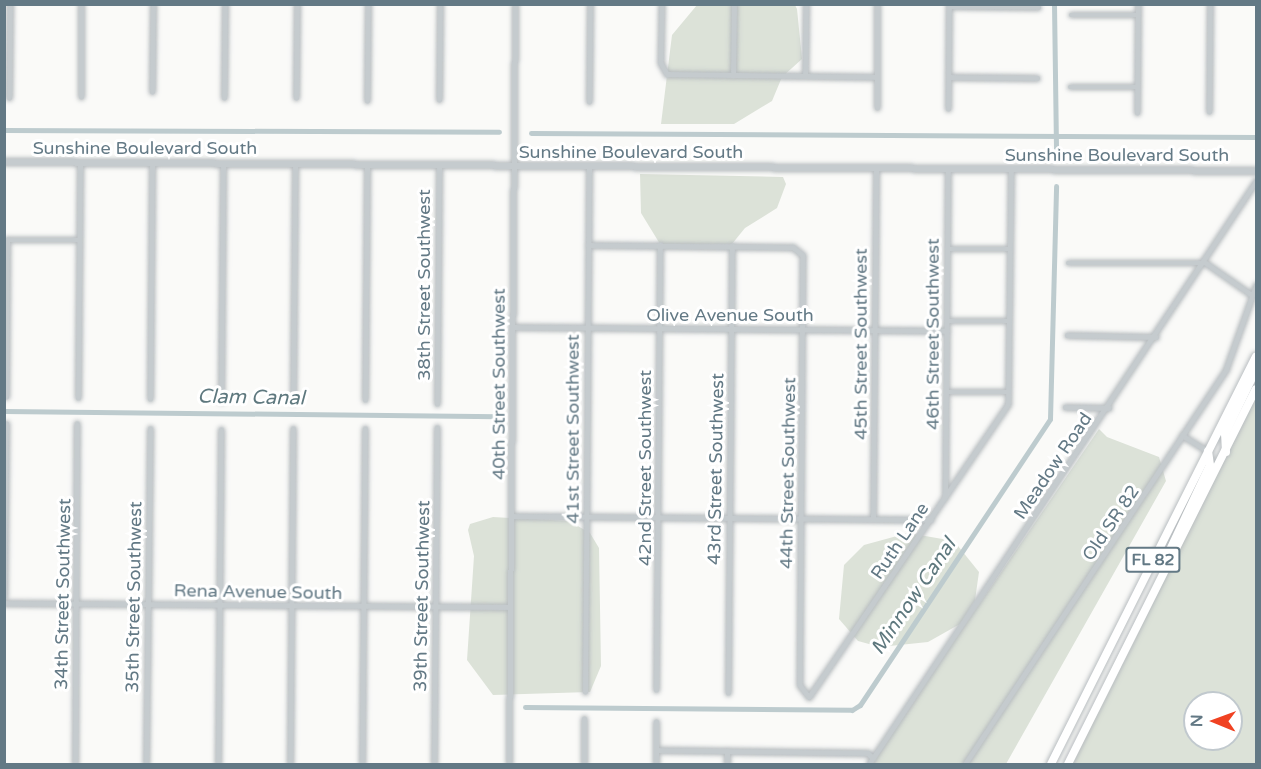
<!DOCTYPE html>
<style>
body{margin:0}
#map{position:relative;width:1261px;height:769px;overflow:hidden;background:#fafaf8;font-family:"Varela Round",sans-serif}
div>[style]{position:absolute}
.green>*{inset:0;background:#dce2d8}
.canal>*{height:5px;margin:-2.5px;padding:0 2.5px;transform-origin:2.5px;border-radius:2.5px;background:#bdcbce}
.roads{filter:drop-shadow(0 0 2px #b8bdc0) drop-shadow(0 0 2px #b8bdc0)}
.minor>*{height:4.5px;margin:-2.25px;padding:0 2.25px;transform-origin:2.25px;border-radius:2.25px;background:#c5cbce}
.tertiary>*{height:6px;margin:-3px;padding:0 3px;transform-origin:3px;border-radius:3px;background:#c5cbce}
.trunk>*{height:8px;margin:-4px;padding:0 4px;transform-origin:4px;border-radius:4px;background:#fff}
span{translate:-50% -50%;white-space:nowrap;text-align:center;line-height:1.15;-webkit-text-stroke:6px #fff;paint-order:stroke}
.shield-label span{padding:2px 4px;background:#fff;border:2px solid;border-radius:4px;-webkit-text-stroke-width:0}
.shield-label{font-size:16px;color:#637985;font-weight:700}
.street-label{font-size:18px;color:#637985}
.water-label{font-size:20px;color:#5e787e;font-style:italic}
.frame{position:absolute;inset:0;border:6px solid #637985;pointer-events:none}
.north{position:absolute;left:1183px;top:691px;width:60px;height:60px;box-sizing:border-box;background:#fff;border:2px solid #c1c9ce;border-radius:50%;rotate:271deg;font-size:16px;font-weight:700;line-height:24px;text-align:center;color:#637985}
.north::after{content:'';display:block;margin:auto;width:21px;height:27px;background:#f04222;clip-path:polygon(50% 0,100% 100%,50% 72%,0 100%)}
</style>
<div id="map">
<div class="green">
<div style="clip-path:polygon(697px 5px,795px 5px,797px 9px,802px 59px,782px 77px,772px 101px,734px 124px,661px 124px,672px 35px)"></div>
<div style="clip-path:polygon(640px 174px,783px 177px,786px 184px,777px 208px,745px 228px,732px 244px,660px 244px,641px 213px)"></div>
<div style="clip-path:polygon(evenodd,1256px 395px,1256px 764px,1070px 764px,1214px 481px,1256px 395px,1195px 703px,1231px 703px,1231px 739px,1195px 739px,1195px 703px)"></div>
<div style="clip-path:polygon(1099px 429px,1107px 437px,1159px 457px,1166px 481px,1006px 764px,870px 764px)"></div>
<div style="clip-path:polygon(493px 517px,569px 521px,590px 533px,599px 548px,601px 666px,590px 692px,493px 695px,467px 660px,474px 556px,468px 530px,470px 524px)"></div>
<div style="clip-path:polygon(908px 533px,954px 541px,979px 572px,975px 600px,960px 624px,928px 642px,880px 647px,858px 641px,839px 619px,844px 565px,864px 545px)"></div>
</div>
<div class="canal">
<div style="left:1054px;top:4px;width:152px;rotate:89.2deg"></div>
<div style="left:4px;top:130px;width:495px;rotate:0.2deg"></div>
<div style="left:531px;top:133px;width:725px;rotate:0.32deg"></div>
<div style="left:4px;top:411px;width:494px;rotate:0.6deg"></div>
<div style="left:525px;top:707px;width:327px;rotate:0.5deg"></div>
<div style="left:852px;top:710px;width:9px;rotate:-32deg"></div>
<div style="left:860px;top:705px;width:343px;rotate:-56.4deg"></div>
<div style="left:1050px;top:419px;width:233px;rotate:-88.5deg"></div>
</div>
<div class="roads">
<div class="minor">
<div style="left:662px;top:4px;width:59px;rotate:91deg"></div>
<div style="left:661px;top:63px;width:13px;rotate:61deg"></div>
<div style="left:667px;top:74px;width:210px;rotate:0.8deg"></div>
<div style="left:949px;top:6px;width:89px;rotate:0.6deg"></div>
<div style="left:1071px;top:15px;width:67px"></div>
<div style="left:733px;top:76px;width:72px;rotate:-89.2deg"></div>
<div style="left:805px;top:76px;width:72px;rotate:-89.2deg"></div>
<div style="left:949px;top:77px;width:88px;rotate:0.7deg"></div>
<div style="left:1070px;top:87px;width:67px"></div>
<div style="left:152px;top:92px;width:88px;rotate:-89.3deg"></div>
<div style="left:81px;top:97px;width:93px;rotate:-90deg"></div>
<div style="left:9px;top:98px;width:94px;rotate:-89.4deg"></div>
<div style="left:224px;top:98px;width:94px;rotate:-89.4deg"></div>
<div style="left:296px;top:98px;width:94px;rotate:-89.4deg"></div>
<div style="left:439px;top:100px;width:96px;rotate:-89.4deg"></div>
<div style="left:367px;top:101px;width:97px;rotate:-89.4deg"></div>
<div style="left:589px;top:102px;width:98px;rotate:-89.4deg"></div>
<div style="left:877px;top:108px;width:104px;rotate:-90deg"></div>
<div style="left:948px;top:109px;width:105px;rotate:-89.5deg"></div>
<div style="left:1209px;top:112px;width:108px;rotate:-89.5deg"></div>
<div style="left:1137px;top:113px;width:109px;rotate:-89.5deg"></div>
<div style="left:7px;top:240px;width:72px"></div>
<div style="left:588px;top:245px;width:205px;rotate:0.6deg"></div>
<div style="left:793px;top:247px;width:13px;rotate:39deg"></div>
<div style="left:803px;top:255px;width:430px;rotate:90.4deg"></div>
<div style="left:800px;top:685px;width:15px;rotate:53deg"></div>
<div style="left:809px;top:697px;width:354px;rotate:-55.8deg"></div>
<div style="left:1008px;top:404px;width:234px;rotate:-89.3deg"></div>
<div style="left:947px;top:249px;width:63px"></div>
<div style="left:1068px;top:263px;width:138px"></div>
<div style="left:1206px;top:263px;width:56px;rotate:34.8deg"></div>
<div style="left:947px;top:321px;width:63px"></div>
<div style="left:513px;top:327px;width:434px;rotate:0.5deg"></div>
<div style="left:1067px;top:335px;width:89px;rotate:1.3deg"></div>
<div style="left:946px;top:392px;width:63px"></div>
<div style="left:6px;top:397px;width:157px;rotate:-89.6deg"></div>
<div style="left:78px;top:398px;width:235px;rotate:-89.5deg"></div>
<div style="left:150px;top:399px;width:236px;rotate:-89.5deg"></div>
<div style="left:365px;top:400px;width:235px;rotate:-89.5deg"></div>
<div style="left:221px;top:401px;width:237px;rotate:-89.5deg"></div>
<div style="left:293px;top:402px;width:238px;rotate:-89.5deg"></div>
<div style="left:437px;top:404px;width:238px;rotate:-89.5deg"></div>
<div style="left:1065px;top:407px;width:44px;rotate:1.3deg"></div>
<div style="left:1182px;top:435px;width:31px;rotate:32deg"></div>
<div style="left:945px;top:498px;width:328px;rotate:-89.5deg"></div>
<div style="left:511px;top:516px;width:420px;rotate:0.5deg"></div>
<div style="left:873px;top:519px;width:350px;rotate:-89.5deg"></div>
<div style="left:4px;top:597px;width:173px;rotate:-89.3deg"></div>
<div style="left:4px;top:603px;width:506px;rotate:0.45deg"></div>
<div style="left:656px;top:690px;width:445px;rotate:-89.5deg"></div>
<div style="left:585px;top:692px;width:525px;rotate:-89.56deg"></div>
<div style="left:728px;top:693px;width:447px;rotate:-89.5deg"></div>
<div style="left:656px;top:750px;width:212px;rotate:0.8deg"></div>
<div style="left:868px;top:753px;width:7px;rotate:45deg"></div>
<div style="left:75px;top:764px;width:340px;rotate:-89.7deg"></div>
<div style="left:146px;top:764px;width:335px;rotate:-89.3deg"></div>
<div style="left:218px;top:764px;width:334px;rotate:-89.5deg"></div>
<div style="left:290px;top:764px;width:335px;rotate:-89.5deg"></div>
<div style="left:362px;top:764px;width:335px;rotate:-89.5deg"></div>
<div style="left:434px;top:764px;width:336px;rotate:-89.5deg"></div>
<div style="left:509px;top:764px;width:760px;rotate:-89.55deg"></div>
<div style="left:584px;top:764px;width:45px;rotate:-90deg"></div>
<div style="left:656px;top:764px;width:42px;rotate:-90deg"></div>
<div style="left:727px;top:764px;width:13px;rotate:-90deg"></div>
<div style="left:869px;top:764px;width:700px;rotate:-56.42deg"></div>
<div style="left:965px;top:764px;width:473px;rotate:-56.5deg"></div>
<div style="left:1226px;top:369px;width:89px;rotate:-70.3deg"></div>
</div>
<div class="tertiary">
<div style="left:4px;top:162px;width:1252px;rotate:0.41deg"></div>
</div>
<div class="trunk">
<div style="left:1226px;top:452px;width:18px;rotate:-93deg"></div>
<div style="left:1225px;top:434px;width:71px;rotate:-64.2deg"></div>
<div style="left:1169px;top:552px;width:96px;rotate:-64.8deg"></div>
<div style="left:1210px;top:465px;width:14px;rotate:-98deg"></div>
<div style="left:1051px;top:764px;width:456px;rotate:-63.3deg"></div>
<div style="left:1068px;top:764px;width:419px;rotate:-63.4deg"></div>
</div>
</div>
<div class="shield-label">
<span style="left:1153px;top:560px">FL 82</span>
</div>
<div class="street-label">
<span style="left:145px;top:148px">Sunshine Boulevard South</span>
<span style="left:631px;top:152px">Sunshine Boulevard South</span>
<span style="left:1117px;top:155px">Sunshine Boulevard South</span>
<span style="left:424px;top:285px;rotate:-90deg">38th Street Southwest</span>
<span style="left:730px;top:315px">Olive Avenue South</span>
<span style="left:933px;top:334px;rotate:-90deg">46th Street Southwest</span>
<span style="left:861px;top:344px;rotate:-90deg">45th Street Southwest</span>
<span style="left:499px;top:384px;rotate:-90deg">40th Street Southwest</span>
<span style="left:573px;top:429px;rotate:-90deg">41st Street Southwest</span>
<span style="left:1053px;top:466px;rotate:-56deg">Meadow Road</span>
<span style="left:645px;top:468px;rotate:-90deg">42nd Street Southwest</span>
<span style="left:716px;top:469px;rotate:-89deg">43rd Street Southwest</span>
<span style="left:788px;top:473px;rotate:-89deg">44th Street Southwest</span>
<span style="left:1111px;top:523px;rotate:-56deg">Old SR 82</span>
<span style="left:900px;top:541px;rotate:-56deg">Ruth Lane</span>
<span style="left:258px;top:592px;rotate:1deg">Rena Avenue South</span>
<span style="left:63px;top:594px;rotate:-89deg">34th Street Southwest</span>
<span style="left:422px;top:596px;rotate:-89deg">39th Street Southwest</span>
<span style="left:134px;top:597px;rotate:-89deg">35th Street Southwest</span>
</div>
<div class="water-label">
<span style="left:251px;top:398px;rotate:1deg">Clam Canal</span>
<span style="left:914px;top:597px;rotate:-56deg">Minnow Canal</span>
</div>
<div class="frame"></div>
<div class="north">N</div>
</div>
